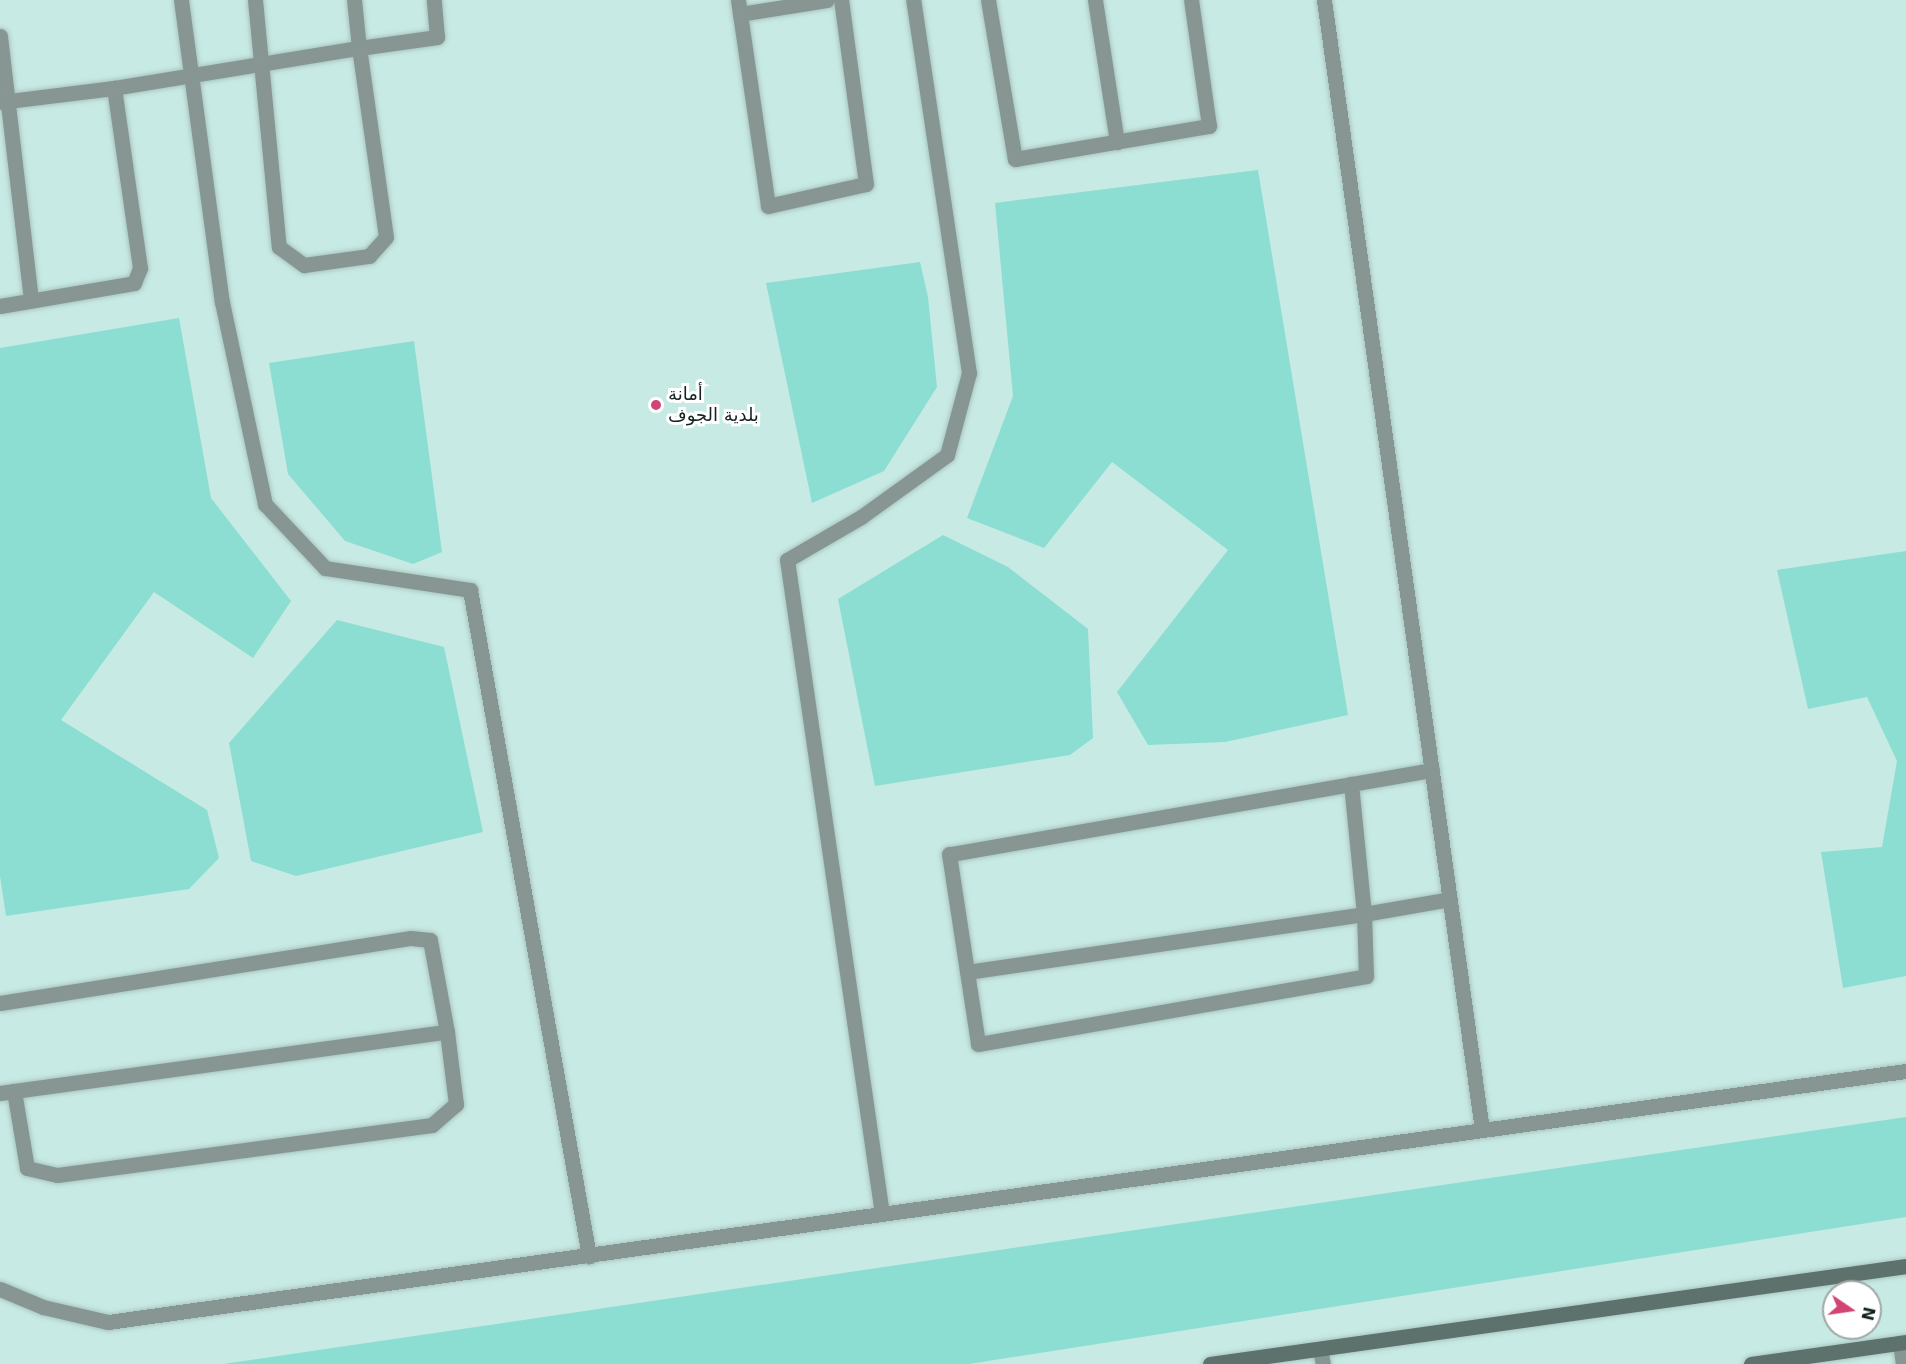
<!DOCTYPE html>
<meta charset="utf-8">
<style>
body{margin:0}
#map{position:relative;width:1906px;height:1364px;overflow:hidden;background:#c8eae4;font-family:"DejaVu Sans","Noto Naskh Arabic",sans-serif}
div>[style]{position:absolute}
.green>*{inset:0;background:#8bded1}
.roads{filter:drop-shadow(0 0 2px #a8c6c1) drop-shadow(0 0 2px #a8c6c1)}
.lane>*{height:15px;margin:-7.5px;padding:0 7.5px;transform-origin:7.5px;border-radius:7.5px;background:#889693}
.street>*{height:15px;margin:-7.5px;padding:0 7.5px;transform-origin:7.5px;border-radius:7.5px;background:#889693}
.secondary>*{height:15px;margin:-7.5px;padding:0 7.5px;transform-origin:7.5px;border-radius:7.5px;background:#5d716d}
.dots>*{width:16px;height:16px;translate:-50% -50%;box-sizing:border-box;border:3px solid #fff;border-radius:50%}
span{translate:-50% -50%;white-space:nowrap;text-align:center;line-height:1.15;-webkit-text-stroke:6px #fff;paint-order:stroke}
.poi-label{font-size:18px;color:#152220}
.left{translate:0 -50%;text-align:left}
.north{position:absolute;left:1822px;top:1280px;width:60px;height:60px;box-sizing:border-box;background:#fff;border:2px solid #a1a7a6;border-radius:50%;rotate:103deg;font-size:16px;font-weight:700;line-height:24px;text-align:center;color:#152220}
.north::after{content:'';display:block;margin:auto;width:21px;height:27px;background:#d14474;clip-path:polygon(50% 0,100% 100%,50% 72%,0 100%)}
</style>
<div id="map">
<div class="green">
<div style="clip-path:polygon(1258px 170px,1348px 715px,1225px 742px,1148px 745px,1117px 692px,1228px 550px,1112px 462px,1044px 548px,967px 518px,1013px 396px,995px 203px)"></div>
<div style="clip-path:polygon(920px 262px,928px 297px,937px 387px,884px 471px,812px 503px,766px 283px)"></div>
<div style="clip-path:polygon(179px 318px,211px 498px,291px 601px,253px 658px,154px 592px,61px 720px,207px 810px,219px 858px,189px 889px,6px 916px,0 876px,0 348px)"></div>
<div style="clip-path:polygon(414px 341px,442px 552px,413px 564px,345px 541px,288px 474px,269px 363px)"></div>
<div style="clip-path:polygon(943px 535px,1008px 567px,1088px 629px,1093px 738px,1070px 755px,875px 786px,838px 599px)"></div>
<div style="clip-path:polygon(1906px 551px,1906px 976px,1843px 988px,1821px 852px,1882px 847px,1897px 761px,1867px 697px,1808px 709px,1777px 570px)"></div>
<div style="clip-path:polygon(337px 620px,444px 647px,483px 832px,296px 876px,251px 861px,229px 743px)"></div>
<div style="clip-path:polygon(1906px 1117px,1906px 1217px,969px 1364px,223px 1364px)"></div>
</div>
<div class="roads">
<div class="lane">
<div style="left:181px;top:0;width:305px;rotate:82.3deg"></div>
<div style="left:222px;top:302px;width:207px;rotate:78deg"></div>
<div style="left:265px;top:504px;width:88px;rotate:46.8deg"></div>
<div style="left:325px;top:568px;width:147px;rotate:8.6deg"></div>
<div style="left:470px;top:590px;width:677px;rotate:79.87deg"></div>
<div style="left:255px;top:0;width:248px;rotate:84.5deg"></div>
<div style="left:279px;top:247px;width:31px;rotate:36deg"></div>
<div style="left:304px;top:265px;width:66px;rotate:-7.9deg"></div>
<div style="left:369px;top:256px;width:25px;rotate:-48deg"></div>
<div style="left:386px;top:237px;width:191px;rotate:-98.1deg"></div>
<div style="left:359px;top:48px;width:79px;rotate:-8deg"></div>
<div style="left:437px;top:37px;width:37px;rotate:-95deg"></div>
<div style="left:738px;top:0;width:208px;rotate:81.7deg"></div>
<div style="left:768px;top:206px;width:100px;rotate:-12.7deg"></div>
<div style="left:866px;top:184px;width:186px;rotate:-97.7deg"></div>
<div style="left:988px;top:0;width:161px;rotate:80.4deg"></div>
<div style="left:1015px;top:159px;width:197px;rotate:-9.7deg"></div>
<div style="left:1209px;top:126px;width:127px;rotate:-98.1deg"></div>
<div style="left:1095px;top:0;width:144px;rotate:81.2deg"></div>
<div style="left:1324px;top:0;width:1141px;rotate:82.04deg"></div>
<div style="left:740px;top:14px;width:88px;rotate:-9.1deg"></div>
<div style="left:0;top:36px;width:266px;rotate:83.3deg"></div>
<div style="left:1px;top:102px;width:114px;rotate:-7.1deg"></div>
<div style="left:0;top:306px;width:136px;rotate:-9.7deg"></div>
<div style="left:134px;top:283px;width:16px;rotate:-68deg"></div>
<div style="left:140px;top:268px;width:182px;rotate:-98.2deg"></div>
<div style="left:114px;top:88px;width:248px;rotate:-9.3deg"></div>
<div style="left:359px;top:48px;width:48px;rotate:-95.9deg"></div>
<div style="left:1432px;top:770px;width:490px;rotate:170.1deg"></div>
<div style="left:949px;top:854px;width:192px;rotate:81.3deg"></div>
<div style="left:978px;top:1044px;width:394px;rotate:-9.9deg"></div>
<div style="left:1366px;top:976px;width:62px;rotate:-91.8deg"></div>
<div style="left:1364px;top:914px;width:87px;rotate:-9.9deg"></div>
<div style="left:967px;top:972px;width:401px;rotate:-8.3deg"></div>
<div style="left:1364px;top:914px;width:131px;rotate:-95.7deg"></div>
<div style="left:0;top:1003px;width:416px;rotate:-9deg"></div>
<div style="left:411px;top:938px;width:19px;rotate:6deg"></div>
<div style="left:430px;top:940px;width:94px;rotate:79.5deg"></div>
<div style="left:0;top:1093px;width:14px;rotate:-8deg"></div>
<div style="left:14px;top:1091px;width:437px;rotate:-7.8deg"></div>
<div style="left:447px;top:1032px;width:73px;rotate:82.9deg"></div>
<div style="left:456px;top:1104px;width:32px;rotate:139deg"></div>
<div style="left:432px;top:1125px;width:378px;rotate:172.4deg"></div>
<div style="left:57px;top:1175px;width:31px;rotate:-167deg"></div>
<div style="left:27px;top:1168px;width:78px;rotate:-99.6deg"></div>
<div style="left:882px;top:1214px;width:661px;rotate:-98.26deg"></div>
<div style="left:787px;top:560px;width:86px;rotate:-30.2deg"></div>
<div style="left:861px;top:517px;width:106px;rotate:-35.8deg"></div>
<div style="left:947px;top:455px;width:85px;rotate:-75deg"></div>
<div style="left:969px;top:373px;width:377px;rotate:-98.5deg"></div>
<div style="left:0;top:1289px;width:47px;rotate:22.7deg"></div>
<div style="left:43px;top:1307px;width:67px;rotate:13deg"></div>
<div style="left:108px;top:1322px;width:1815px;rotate:-7.95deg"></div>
</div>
<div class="street">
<div style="left:1900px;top:1343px;width:21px;rotate:82deg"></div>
<div style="left:1320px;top:1349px;width:15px;rotate:79deg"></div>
</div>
<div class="secondary">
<div style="left:1210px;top:1364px;width:703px;rotate:-8.01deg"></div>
<div style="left:1751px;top:1364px;width:157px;rotate:-8.1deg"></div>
</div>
</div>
<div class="dots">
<div style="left:656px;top:405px;background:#d14474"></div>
</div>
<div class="poi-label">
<span class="left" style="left:668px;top:405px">أمانة<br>بلدية الجوف</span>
</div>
<div class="north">N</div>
</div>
